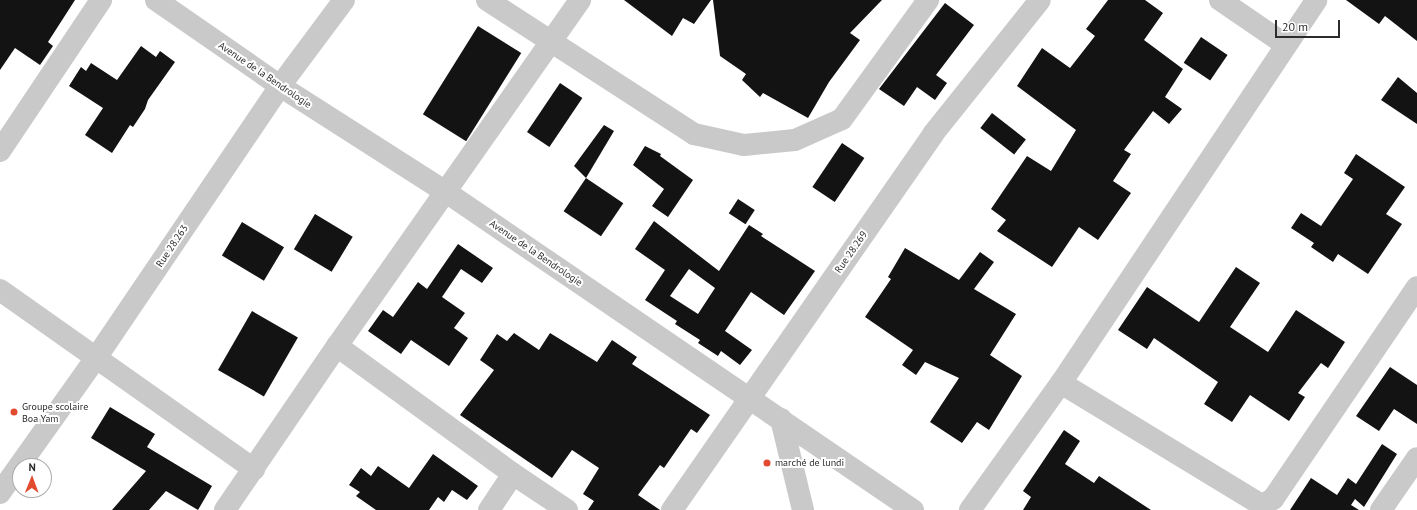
<!DOCTYPE html>
<meta charset="utf-8">
<style>
body{margin:0}
#map{position:relative;width:1417px;height:510px;overflow:hidden;background:#fff;font-family:"PT Sans",sans-serif}
div>[style]{position:absolute}
.building>*{inset:0;background:#131313;transform-origin:0 0}
.minor>*{height:22px;margin:-11px;padding:0 11px;transform-origin:11px;border-radius:11px;background:#c9c9c9}
.dots>*{width:11px;height:11px;translate:-50% -50%;box-sizing:border-box;border:2px solid #fff;border-radius:50%}
span{translate:-50% -50%;white-space:nowrap;text-align:center;line-height:1.15;-webkit-text-stroke:4px #fff;paint-order:stroke}
.street-label{font-size:10px;color:#2c2c2c}
.poi-label{font-size:10px;color:#2c2c2c}
.left{translate:0 -50%;text-align:left}
.north{position:absolute;left:12px;top:458px;width:40px;height:40px;box-sizing:border-box;background:#fff;border:1px solid #ababab;border-radius:50%;rotate:1deg;font-size:11px;font-weight:700;line-height:16px;text-align:center;color:#2c2c2c}
.north::after{content:'';display:block;margin:auto;width:14px;height:18px;background:#e24b30;clip-path:polygon(50% 0,100% 100%,50% 72%,0 100%)}
.scale{position:absolute;left:1275px;top:20px;width:65px;height:18px;box-sizing:border-box;border:2px solid #2c2c2c;border-top:0;padding-left:5px;font-size:12px;line-height:14px;white-space:nowrap;color:#2c2c2c;-webkit-text-stroke:3px #fff;paint-order:stroke}
</style>
<div id="map">
<div class="building">
<div style="clip-path:polygon(0 0,75px 0,48px 42px,53px 46px,40px 65px,15px 48px,0 70px)"></div>
<div style="clip-path:polygon(624px 0,711px 0,694px 24px,683px 18px,672px 36px)"></div>
<div style="clip-path:polygon(713px 0,882px 0,850px 33px,860px 40px,829px 82px,808px 118px,763px 93px,760px 97px,742px 80px,746px 74px,720px 56px)"></div>
<div style="clip-path:polygon(1108px 0,1145px 0,1163px 13px,1144px 40px,1183px 69px,1165px 97px,1182px 109px,1169px 124px,1153px 111px,1124px 150px,1131px 154px,1113px 181px,1131px 193px,1098px 240px,1079px 227px,1052px 267px,997px 231px,1006px 220px,991px 209px,1027px 156px,1051px 171px,1076px 130px,1017px 86px,1042px 48px,1070px 68px,1095px 36px,1086px 29px)"></div>
<div style="clip-path:polygon(1346px 0,1417px 0,1417px 41px,1385px 16px,1379px 24px)"></div>
<div style="clip-path:polygon(945px 3px,974px 25px,936px 75px,947px 83px,935px 100px,917px 87px,904px 106px,879px 89px)"></div>
<div style="left:478px;top:26px;width:51px;height:104px;rotate:32deg"></div>
<div style="left:1201px;top:37px;width:32px;height:31px;rotate:34deg"></div>
<div style="clip-path:polygon(141px 46px,156px 57px,160px 51px,175px 62px,148px 100px,145px 109px,133px 127px,130px 125px,112px 153px,85px 135px,103px 108px,69px 86px,81px 67px,86px 71px,91px 63px,117px 80px)"></div>
<div style="clip-path:polygon(1398px 77px,1417px 93px,1417px 124px,1381px 100px)"></div>
<div style="left:560px;top:83px;width:27px;height:59px;rotate:34deg"></div>
<div style="left:992px;top:113px;width:43px;height:19px;rotate:38deg"></div>
<div style="clip-path:polygon(604px 125px,614px 131px,586px 178px,574px 166px)"></div>
<div style="left:842px;top:143px;width:27px;height:53px;rotate:34deg"></div>
<div style="clip-path:polygon(645px 146px,661px 154px,660px 156px,693px 180px,668px 217px,652px 206px,664px 189px,633px 165px)"></div>
<div style="clip-path:polygon(1356px 154px,1405px 187px,1386px 214px,1402px 224px,1368px 274px,1338px 254px,1333px 262px,1311px 247px,1314px 243px,1291px 228px,1301px 213px,1321px 226px,1353px 179px,1344px 173px)"></div>
<div style="left:586px;top:178px;width:45px;height:40px;rotate:34deg"></div>
<div style="left:738px;top:199px;width:20px;height:17px;rotate:33deg"></div>
<div style="left:315px;top:214px;width:44px;height:41px;rotate:31deg"></div>
<div style="clip-path:polygon(evenodd,654px 221px,719px 271px,749px 225px,763px 234px,761px 236px,815px 271px,784px 315px,751px 292px,725px 331px,752px 350px,740px 365px,721px 351px,718px 356px,698px 343px,700px 340px,675px 324px,677px 321px,645px 300px,665px 270px,635px 249px,654px 221px,689px 269px,715px 288px,698px 314px,670px 296px,689px 269px)"></div>
<div style="left:242px;top:222px;width:49px;height:39px;rotate:31deg"></div>
<div style="clip-path:polygon(458px 244px,493px 268px,482px 283px,461px 269px,442px 297px,465px 313px,454px 328px,468px 338px,449px 366px,411px 340px,401px 354px,368px 331px,383px 310px,393px 317px,418px 282px,427px 289px)"></div>
<div style="clip-path:polygon(905px 248px,959px 280px,980px 252px,994px 262px,974px 289px,1016px 314px,990px 355px,1022px 376px,989px 430px,977px 422px,962px 443px,930px 422px,959px 378px,925px 362px,916px 375px,902px 365px,913px 350px,865px 317px,891px 279px,888px 277px)"></div>
<div style="clip-path:polygon(1236px 267px,1260px 283px,1230px 327px,1268px 352px,1296px 310px,1345px 342px,1328px 368px,1321px 363px,1298px 393px,1305px 397px,1289px 421px,1250px 395px,1232px 422px,1204px 404px,1218px 382px,1154px 338px,1147px 349px,1118px 330px,1147px 287px,1199px 322px)"></div>
<div style="left:252px;top:311px;width:53px;height:68px;rotate:30deg"></div>
<div style="clip-path:polygon(514px 333px,539px 350px,550px 333px,597px 362px,612px 340px,637px 357px,632px 364px,710px 415px,697px 433px,691px 429px,664px 468px,660px 465px,638px 495px,660px 510px,588px 510px,594px 501px,583px 494px,599px 468px,572px 450px,552px 478px,460px 415px,494px 370px,480px 360px,497px 334px,507px 341px)"></div>
<div style="clip-path:polygon(1390px 367px,1417px 385px,1417px 424px,1394px 409px,1379px 431px,1356px 416px)"></div>
<div style="clip-path:polygon(110px 407px,155px 434px,147px 447px,212px 486px,198px 510px,166px 491px,149px 510px,112px 510px,146px 471px,91px 438px)"></div>
<div style="clip-path:polygon(1064px 430px,1080px 441px,1065px 464px,1094px 483px,1099px 476px,1151px 510px,1023px 510px,1031px 497px,1023px 491px)"></div>
<div style="clip-path:polygon(1382px 444px,1397px 454px,1364px 507px,1355px 499px,1351px 505px,1359px 510px,1290px 510px,1311px 478px,1337px 495px,1348px 478px,1356px 484px)"></div>
<div style="clip-path:polygon(433px 454px,478px 486px,467px 500px,452px 490px,444px 502px,438px 497px,429px 510px,376px 510px,356px 496px,360px 492px,349px 485px,361px 468px,371px 476px,378px 466px,409px 488px)"></div>
</div>
<div class="minor">
<div style="left:156px;top:0;width:151px;rotate:34.7deg"></div>
<div style="left:280px;top:86px;width:197px;rotate:32.6deg"></div>
<div style="left:446px;top:192px;width:565px;rotate:34.25deg"></div>
<div style="left:487px;top:0;width:247px;rotate:32.9deg"></div>
<div style="left:694px;top:134px;width:51px;rotate:12.4deg"></div>
<div style="left:744px;top:145px;width:51px;rotate:-5.6deg"></div>
<div style="left:795px;top:140px;width:51px;rotate:-24.1deg"></div>
<div style="left:842px;top:119px;width:147px;rotate:-54.1deg"></div>
<div style="left:1220px;top:0;width:80px;rotate:34.3deg"></div>
<div style="left:0;top:151px;width:182px;rotate:-56.2deg"></div>
<div style="left:0;top:290px;width:311px;rotate:35.2deg"></div>
<div style="left:337px;top:346px;width:218px;rotate:36deg"></div>
<div style="left:513px;top:474px;width:65px;rotate:33.7deg"></div>
<div style="left:1061px;top:383px;width:235px;rotate:31.3deg"></div>
<div style="left:1262px;top:505px;width:13px;rotate:-29deg"></div>
<div style="left:1273px;top:499px;width:256px;rotate:-55.8deg"></div>
<div style="left:781px;top:419px;width:94px;rotate:76.4deg"></div>
<div style="left:0;top:493px;width:166px;rotate:-54.6deg"></div>
<div style="left:96px;top:358px;width:328px;rotate:-55.9deg"></div>
<div style="left:280px;top:86px;width:107px;rotate:-53.3deg"></div>
<div style="left:225px;top:510px;width:199px;rotate:-55.7deg"></div>
<div style="left:337px;top:346px;width:423px;rotate:-54.9deg"></div>
<div style="left:489px;top:510px;width:43px;rotate:-56.3deg"></div>
<div style="left:672px;top:510px;width:458px;rotate:-55.2deg"></div>
<div style="left:933px;top:134px;width:171px;rotate:-51.4deg"></div>
<div style="left:970px;top:510px;width:156px;rotate:-54.4deg"></div>
<div style="left:1061px;top:383px;width:460px;rotate:-56.3deg"></div>
<div style="left:1381px;top:510px;width:63px;rotate:-55.3deg"></div>
</div>
<div class="dots">
<div style="left:14px;top:412px;background:#e24b30"></div>
<div style="left:767px;top:463px;background:#e24b30"></div>
</div>
<div class="street-label">
<span style="left:265px;top:75px;rotate:34deg">Avenue de la Bendrologie</span>
<span style="left:172px;top:246px;rotate:-56deg">Rue 28.263</span>
<span style="left:851px;top:252px;rotate:-55deg">Rue 28.269</span>
<span style="left:536px;top:253px;rotate:34deg">Avenue de la Bendrologie</span>
</div>
<div class="poi-label">
<span class="left" style="left:22px;top:412px">Groupe scolaire<br>Boa Yam</span>
<span class="left" style="left:775px;top:463px">marché de lundi</span>
</div>
<div class="north">N</div>
<div class="scale">20 m</div>
</div>
